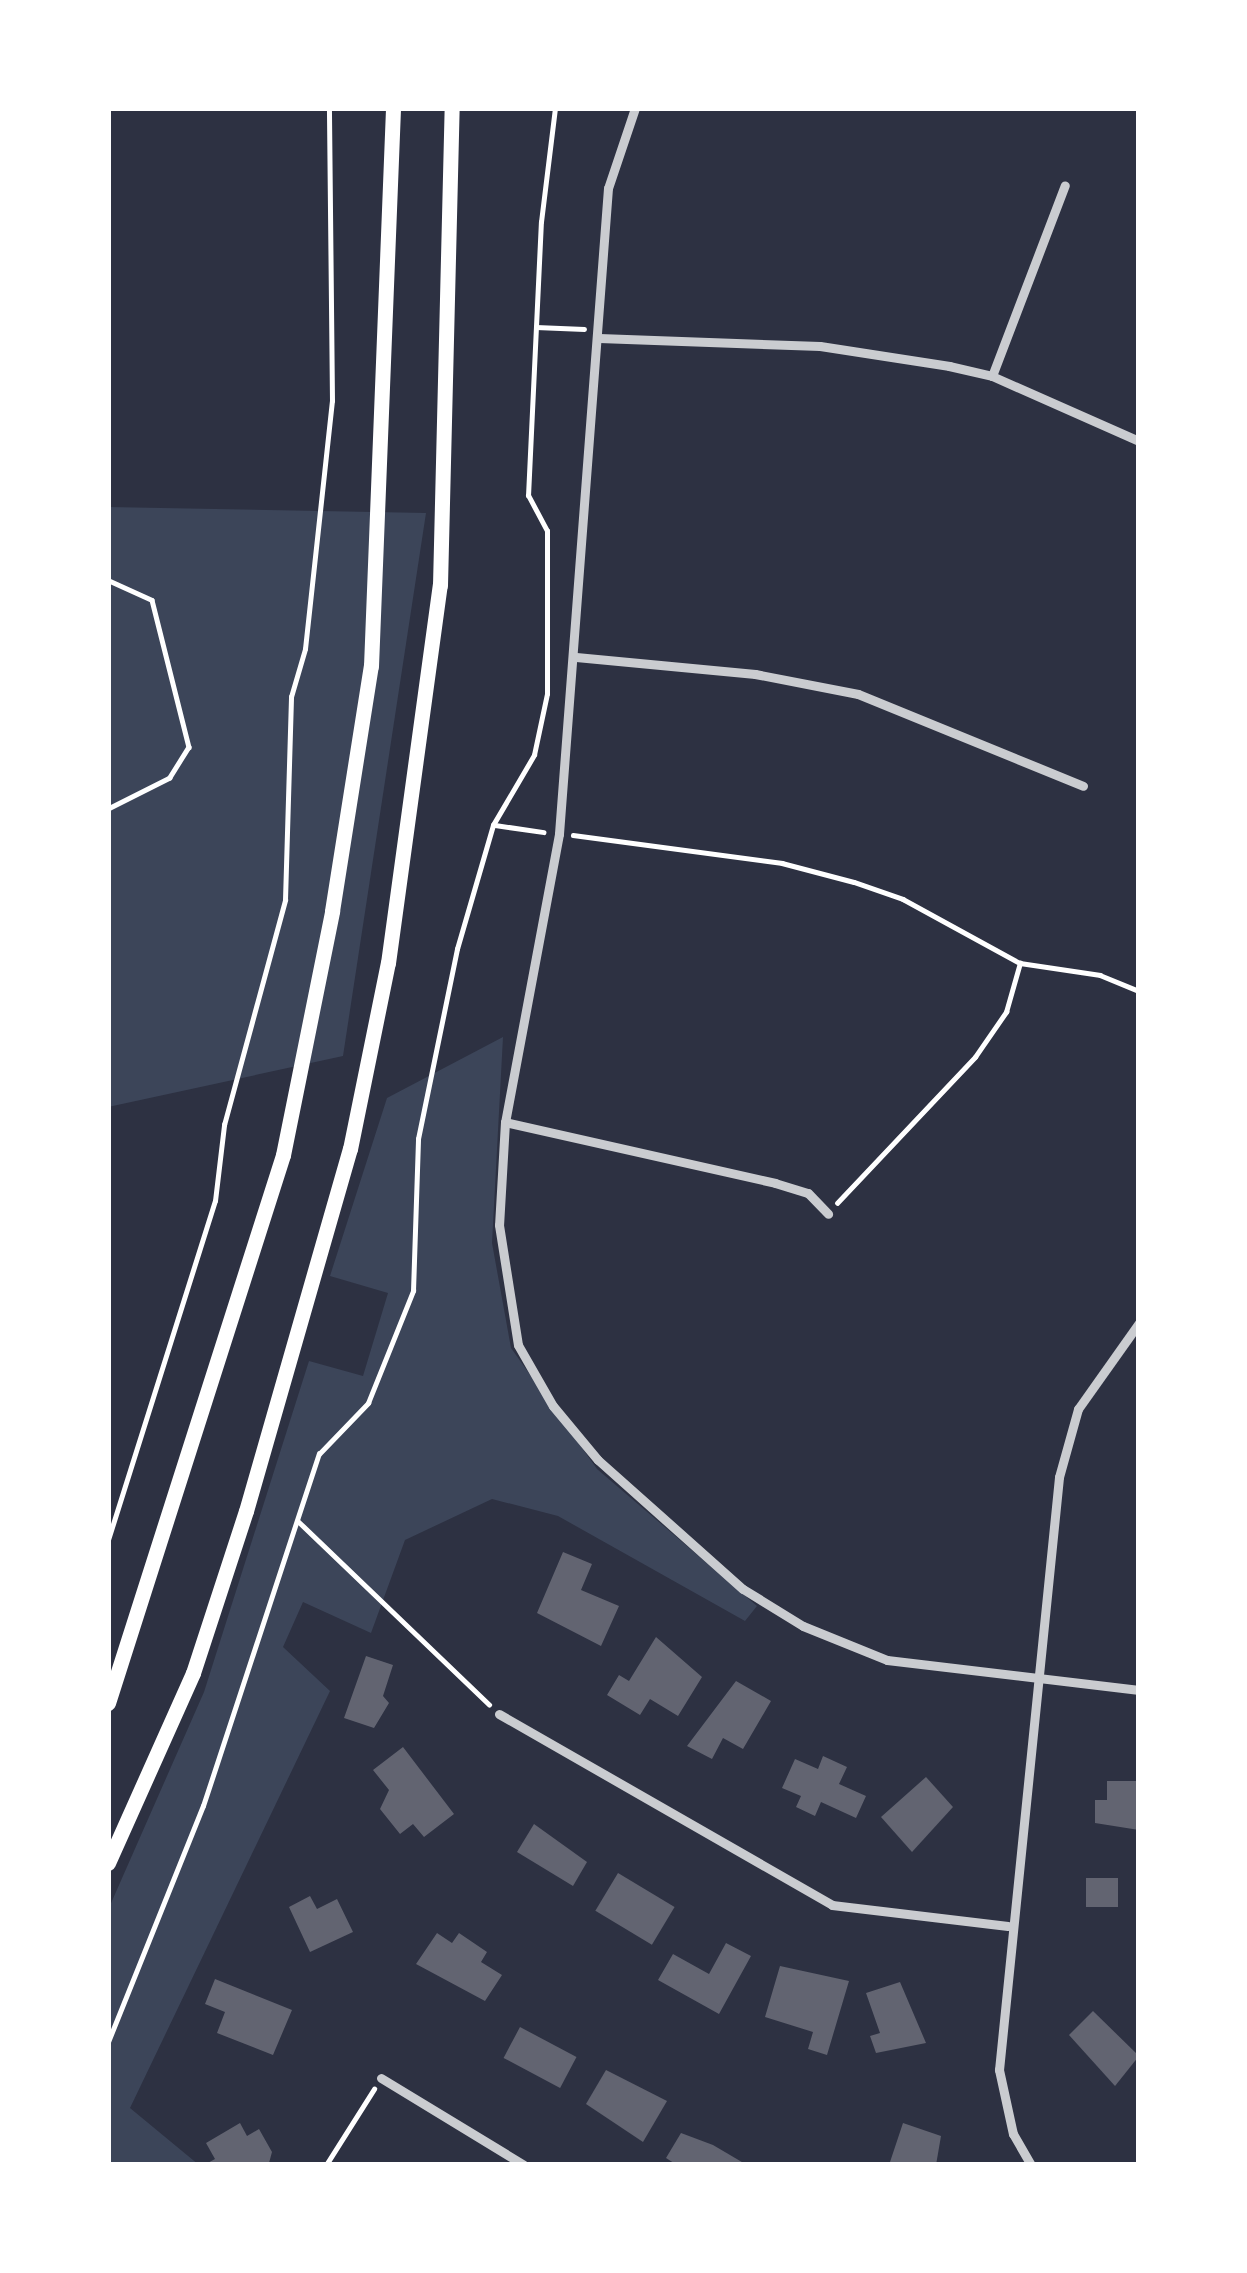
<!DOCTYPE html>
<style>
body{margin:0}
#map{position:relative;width:1247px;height:2273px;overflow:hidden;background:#2d3142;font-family:Lato,sans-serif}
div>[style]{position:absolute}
.green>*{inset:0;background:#3c4559}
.building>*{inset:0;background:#626471;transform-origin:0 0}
.path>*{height:4.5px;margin:-2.25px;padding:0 2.25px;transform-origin:2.25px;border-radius:2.25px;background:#fff}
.minor>*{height:9px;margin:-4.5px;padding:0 4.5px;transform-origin:4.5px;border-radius:4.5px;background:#caccd0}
.primary>*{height:15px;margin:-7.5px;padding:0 7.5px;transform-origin:7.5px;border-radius:7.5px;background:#fff}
span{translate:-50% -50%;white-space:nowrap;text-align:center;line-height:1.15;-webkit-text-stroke:12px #fff;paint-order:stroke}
.frame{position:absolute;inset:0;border:111px solid #fff;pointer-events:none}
</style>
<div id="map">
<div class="green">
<div style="clip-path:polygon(108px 507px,426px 513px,343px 1056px,108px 1107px)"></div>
<div style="clip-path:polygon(503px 1037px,492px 1243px,511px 1348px,597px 1469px,757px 1606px,745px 1621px,558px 1516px,492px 1499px,405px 1540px,371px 1633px,303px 1602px,283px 1647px,330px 1691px,130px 2108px,199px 2165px,108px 2165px,108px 1910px,204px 1692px,309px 1361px,363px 1376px,388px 1293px,330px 1276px,387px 1098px)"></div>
</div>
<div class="building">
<div style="clip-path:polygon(563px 1552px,592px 1564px,581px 1590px,619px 1606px,601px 1646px,537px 1613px)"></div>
<div style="clip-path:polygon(656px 1637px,702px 1677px,678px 1716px,650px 1699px,640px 1715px,607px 1695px,619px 1675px,629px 1681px)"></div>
<div style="clip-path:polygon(366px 1656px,393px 1665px,383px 1696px,389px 1703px,374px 1728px,344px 1718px)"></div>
<div style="clip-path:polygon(736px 1681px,771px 1701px,743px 1749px,723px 1738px,712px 1759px,687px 1746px)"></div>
<div style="clip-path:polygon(403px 1747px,454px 1814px,424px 1837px,413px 1824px,400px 1834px,380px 1809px,389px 1790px,373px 1770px)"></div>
<div style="clip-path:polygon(823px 1756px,847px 1767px,839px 1784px,866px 1796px,856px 1818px,821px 1802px,815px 1816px,796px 1807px,801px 1796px,782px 1788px,795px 1759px,818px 1769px)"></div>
<div style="clip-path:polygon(926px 1777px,953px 1807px,912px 1852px,881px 1817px)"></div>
<div style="clip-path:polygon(1107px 1781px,1139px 1781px,1139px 1830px,1095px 1823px,1095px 1800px,1107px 1800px)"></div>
<div style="clip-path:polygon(534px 1824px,587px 1862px,573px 1886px,517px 1852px)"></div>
<div style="left:618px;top:1873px;width:66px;height:44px;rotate:31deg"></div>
<div style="left:1086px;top:1878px;width:32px;height:29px"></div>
<div style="clip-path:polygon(310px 1896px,317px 1909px,337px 1899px,353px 1932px,310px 1952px,289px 1907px)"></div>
<div style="clip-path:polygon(437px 1933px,452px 1943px,459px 1933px,487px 1952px,481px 1962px,502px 1975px,485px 2001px,416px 1964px)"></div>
<div style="clip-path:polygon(726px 1943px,751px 1956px,719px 2014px,658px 1980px,673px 1954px,709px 1974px)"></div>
<div style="clip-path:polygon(780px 1966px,849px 1981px,827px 2055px,808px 2049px,813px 2032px,765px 2017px)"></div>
<div style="clip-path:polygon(215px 1979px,292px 2010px,273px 2055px,217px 2033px,225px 2012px,205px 2004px)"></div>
<div style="clip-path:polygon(900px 1982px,926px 2043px,876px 2053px,870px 2036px,880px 2033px,866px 1993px)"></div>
<div style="clip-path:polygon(1093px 2011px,1139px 2056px,1115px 2086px,1069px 2035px)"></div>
<div style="left:520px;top:2027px;width:64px;height:35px;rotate:28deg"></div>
<div style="clip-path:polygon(606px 2070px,667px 2101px,643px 2142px,586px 2104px)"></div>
<div style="clip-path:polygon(240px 2123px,247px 2136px,259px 2129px,272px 2152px,269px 2163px,204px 2165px,215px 2159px,206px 2143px)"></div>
<div style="clip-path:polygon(903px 2123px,941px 2136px,936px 2165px,889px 2165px)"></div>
<div style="clip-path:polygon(681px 2133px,713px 2145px,747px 2165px,677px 2165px,666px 2158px)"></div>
</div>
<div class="path">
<div style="left:536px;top:327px;width:48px;rotate:2.4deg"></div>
<div style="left:108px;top:580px;width:48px;rotate:24.4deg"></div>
<div style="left:152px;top:600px;width:152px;rotate:75.9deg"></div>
<div style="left:189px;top:747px;width:36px;rotate:122deg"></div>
<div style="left:170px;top:778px;width:69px;rotate:153.4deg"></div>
<div style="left:495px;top:825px;width:49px;rotate:8.3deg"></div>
<div style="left:573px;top:835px;width:211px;rotate:7.6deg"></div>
<div style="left:782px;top:863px;width:74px;rotate:14.8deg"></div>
<div style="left:854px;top:882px;width:52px;rotate:19.1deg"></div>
<div style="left:903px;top:899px;width:133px;rotate:28.7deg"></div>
<div style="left:1020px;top:963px;width:81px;rotate:8.5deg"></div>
<div style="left:1100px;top:975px;width:42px;rotate:22.3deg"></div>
<div style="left:837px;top:1203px;width:201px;rotate:-46.6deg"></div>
<div style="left:975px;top:1057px;width:55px;rotate:-55.4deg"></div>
<div style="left:1006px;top:1012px;width:51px;rotate:-74.1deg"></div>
<div style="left:298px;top:1521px;width:265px;rotate:43.8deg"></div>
<div style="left:108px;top:1540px;width:355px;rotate:-72.5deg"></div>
<div style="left:215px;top:1201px;width:77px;rotate:-83.2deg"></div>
<div style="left:224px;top:1125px;width:233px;rotate:-74.8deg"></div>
<div style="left:285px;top:900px;width:203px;rotate:-88.3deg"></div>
<div style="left:291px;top:697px;width:50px;rotate:-73.7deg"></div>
<div style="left:305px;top:649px;width:249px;rotate:-83.8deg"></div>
<div style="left:332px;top:401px;width:293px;rotate:-90.6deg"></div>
<div style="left:108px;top:2042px;width:254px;rotate:-68.1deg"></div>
<div style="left:203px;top:1806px;width:371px;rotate:-71.8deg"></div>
<div style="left:319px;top:1454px;width:71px;rotate:-46.1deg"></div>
<div style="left:368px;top:1403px;width:121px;rotate:-68.1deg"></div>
<div style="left:413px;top:1291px;width:152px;rotate:-88.1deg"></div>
<div style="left:418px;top:1139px;width:194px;rotate:-78.4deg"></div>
<div style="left:457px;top:949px;width:129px;rotate:-73.8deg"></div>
<div style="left:493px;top:825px;width:81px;rotate:-59.6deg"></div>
<div style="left:534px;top:755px;width:62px;rotate:-78deg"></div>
<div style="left:547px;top:694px;width:163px;rotate:-90deg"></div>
<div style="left:547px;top:531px;width:40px;rotate:-118deg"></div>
<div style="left:528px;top:496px;width:274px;rotate:-87.3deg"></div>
<div style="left:541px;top:222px;width:115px;rotate:-83deg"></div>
<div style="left:326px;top:2165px;width:90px;rotate:-57.7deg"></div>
</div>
<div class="minor">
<div style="left:635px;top:108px;width:84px;rotate:108.6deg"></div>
<div style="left:608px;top:188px;width:648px;rotate:94.34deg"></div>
<div style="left:559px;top:834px;width:293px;rotate:100.6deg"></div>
<div style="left:505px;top:1122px;width:103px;rotate:93.3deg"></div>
<div style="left:499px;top:1225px;width:121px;rotate:81deg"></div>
<div style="left:518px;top:1345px;width:70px;rotate:60.2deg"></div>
<div style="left:553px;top:1406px;width:70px;rotate:50.2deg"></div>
<div style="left:598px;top:1460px;width:194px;rotate:41.7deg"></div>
<div style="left:743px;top:1589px;width:70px;rotate:31.7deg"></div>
<div style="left:803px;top:1626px;width:91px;rotate:22deg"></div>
<div style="left:887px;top:1660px;width:254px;rotate:6.8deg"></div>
<div style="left:599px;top:338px;width:221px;rotate:2.1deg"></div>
<div style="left:820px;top:346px;width:131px;rotate:8.8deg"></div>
<div style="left:949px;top:366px;width:44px;rotate:13.1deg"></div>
<div style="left:992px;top:376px;width:161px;rotate:23.9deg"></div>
<div style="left:992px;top:376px;width:204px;rotate:-69.1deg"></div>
<div style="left:576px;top:657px;width:180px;rotate:5.4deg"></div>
<div style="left:755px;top:674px;width:105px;rotate:11deg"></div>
<div style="left:858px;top:694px;width:243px;rotate:22.2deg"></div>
<div style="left:505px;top:1122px;width:277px;rotate:12.7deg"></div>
<div style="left:775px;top:1183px;width:34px;rotate:17deg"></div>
<div style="left:808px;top:1193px;width:29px;rotate:46deg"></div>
<div style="left:499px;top:1714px;width:384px;rotate:29.8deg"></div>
<div style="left:832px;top:1905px;width:177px;rotate:6.8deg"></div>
<div style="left:381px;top:2078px;width:167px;rotate:31.3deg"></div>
<div style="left:1031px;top:2165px;width:36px;rotate:-120deg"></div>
<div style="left:1013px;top:2134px;width:66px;rotate:-102.3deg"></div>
<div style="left:999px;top:2070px;width:596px;rotate:-84.22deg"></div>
<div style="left:1059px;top:1477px;width:71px;rotate:-74.4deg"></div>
<div style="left:1078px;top:1409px;width:105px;rotate:-54.7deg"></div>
</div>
<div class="primary">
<div style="left:108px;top:1703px;width:575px;rotate:-72.29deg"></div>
<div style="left:283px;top:1155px;width:249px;rotate:-78.6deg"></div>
<div style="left:332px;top:911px;width:248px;rotate:-81deg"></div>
<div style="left:371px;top:666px;width:558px;rotate:-87.74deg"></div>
<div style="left:108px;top:1863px;width:208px;rotate:-65.9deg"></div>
<div style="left:193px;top:1673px;width:170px;rotate:-71.9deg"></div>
<div style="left:246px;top:1511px;width:377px;rotate:-74deg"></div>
<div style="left:350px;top:1149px;width:190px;rotate:-78.5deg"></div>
<div style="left:388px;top:963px;width:382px;rotate:-82.2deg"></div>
<div style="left:440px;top:585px;width:477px;rotate:-88.6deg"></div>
</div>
<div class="frame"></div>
</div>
